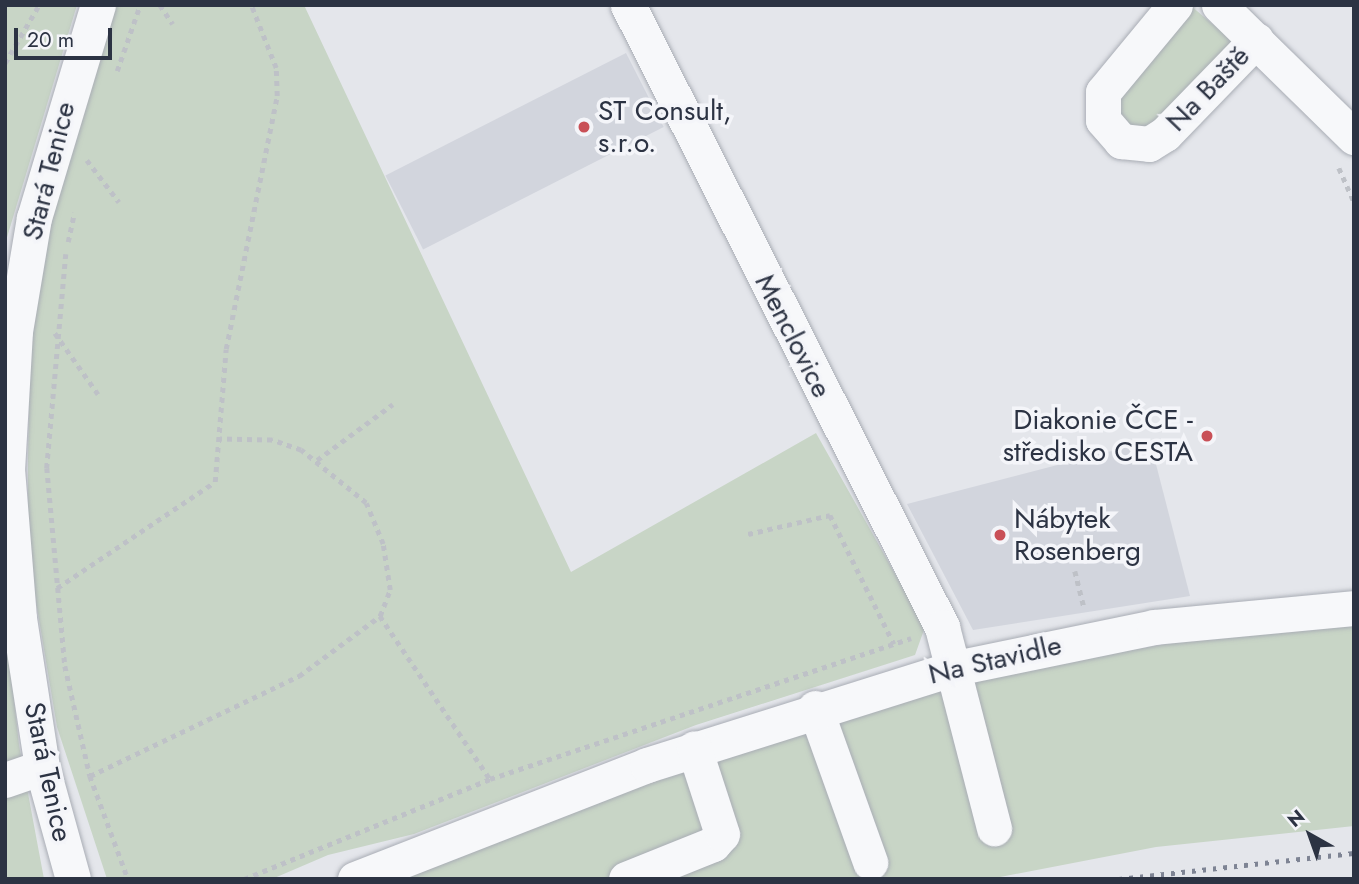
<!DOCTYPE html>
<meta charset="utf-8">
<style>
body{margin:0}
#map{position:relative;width:1359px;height:884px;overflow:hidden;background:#e4e6eb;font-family:Jost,sans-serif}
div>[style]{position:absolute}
.built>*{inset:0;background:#d2d5dd;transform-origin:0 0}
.green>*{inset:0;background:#c8d5c6}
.path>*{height:4.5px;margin-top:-2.25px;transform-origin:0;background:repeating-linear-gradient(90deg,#bec1c7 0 5px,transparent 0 10px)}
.roads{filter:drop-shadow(0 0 2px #a9adb5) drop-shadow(0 0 2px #a9adb5)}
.minor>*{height:35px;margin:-17.5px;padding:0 17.5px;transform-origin:17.5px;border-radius:17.5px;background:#f7f8fa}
.rail>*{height:5px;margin-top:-2.5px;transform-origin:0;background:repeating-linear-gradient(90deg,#7e8494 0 3.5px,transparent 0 10.5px)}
.dots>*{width:19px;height:19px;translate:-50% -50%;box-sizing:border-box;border:4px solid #f4f5f9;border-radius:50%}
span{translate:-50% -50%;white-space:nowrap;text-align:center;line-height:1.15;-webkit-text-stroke:7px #f4f5f9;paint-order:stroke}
.street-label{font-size:28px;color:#2c3343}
.poi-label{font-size:28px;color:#2c3343}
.left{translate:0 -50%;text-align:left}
.right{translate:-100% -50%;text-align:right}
.frame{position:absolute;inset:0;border:7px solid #2c3343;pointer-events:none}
.north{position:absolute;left:1275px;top:800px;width:70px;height:70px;-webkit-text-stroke:5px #f4f5f9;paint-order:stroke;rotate:320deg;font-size:19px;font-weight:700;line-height:28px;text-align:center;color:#2c3343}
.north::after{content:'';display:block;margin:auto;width:24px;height:32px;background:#2c3343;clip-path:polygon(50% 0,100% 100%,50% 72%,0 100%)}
.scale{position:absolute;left:14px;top:28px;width:98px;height:32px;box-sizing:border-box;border:4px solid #2c3343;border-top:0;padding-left:9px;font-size:21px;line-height:24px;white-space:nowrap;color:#2c3343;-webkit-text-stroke:5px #f4f5f9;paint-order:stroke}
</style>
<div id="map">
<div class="built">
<div style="left:626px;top:53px;width:83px;height:270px;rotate:63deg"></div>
<div style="clip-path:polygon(1150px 441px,1190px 596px,973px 630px,907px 504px)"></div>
</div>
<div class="green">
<div style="clip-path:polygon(5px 5px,77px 5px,5px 244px)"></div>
<div style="clip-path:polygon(116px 5px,304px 5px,571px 572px,816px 433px,925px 627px,915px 655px,696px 725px,414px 834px,328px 855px,272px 879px,107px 879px,57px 727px,28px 554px,28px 458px,30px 357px,49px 211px)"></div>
<div style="clip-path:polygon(1191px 6px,1234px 42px,1147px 134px,1114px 118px,1122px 83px)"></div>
<div style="clip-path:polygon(5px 614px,19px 745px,44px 879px,5px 879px)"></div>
<div style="clip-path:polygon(1354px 626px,1354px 826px,1156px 847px,990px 879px,396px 879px,529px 824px,878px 703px,1031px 667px,1213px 636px)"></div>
</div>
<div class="path">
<div style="left:160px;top:5px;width:23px;rotate:56deg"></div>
<div style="left:5px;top:63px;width:67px;rotate:-59.6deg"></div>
<div style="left:117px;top:71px;width:70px;rotate:-70.8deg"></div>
<div style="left:87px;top:160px;width:53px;rotate:52.7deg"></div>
<div style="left:1339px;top:168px;width:36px;rotate:66deg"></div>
<div style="left:68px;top:242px;width:30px;rotate:-78deg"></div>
<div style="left:66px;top:254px;width:215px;rotate:95.1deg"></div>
<div style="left:47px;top:468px;width:199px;rotate:84.8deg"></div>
<div style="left:65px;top:666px;width:113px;rotate:77.2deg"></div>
<div style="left:90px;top:776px;width:110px;rotate:69.7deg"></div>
<div style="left:55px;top:333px;width:75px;rotate:54.8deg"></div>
<div style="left:317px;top:460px;width:94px;rotate:-36.4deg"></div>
<div style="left:748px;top:534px;width:84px;rotate:-13deg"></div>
<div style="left:830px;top:515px;width:144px;rotate:63.6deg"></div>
<div style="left:1075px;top:571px;width:37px;rotate:76deg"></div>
<div style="left:57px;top:588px;width:190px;rotate:-33.9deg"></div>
<div style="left:215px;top:482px;width:133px;rotate:-85.3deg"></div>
<div style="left:226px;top:349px;width:258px;rotate:-78.6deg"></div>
<div style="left:277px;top:96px;width:28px;rotate:-92deg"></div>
<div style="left:276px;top:68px;width:68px;rotate:-111.6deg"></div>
<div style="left:380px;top:616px;width:197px;rotate:56deg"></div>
<div style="left:90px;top:776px;width:232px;rotate:-25.6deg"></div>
<div style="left:299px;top:676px;width:101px;rotate:-36.5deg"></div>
<div style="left:380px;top:616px;width:28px;rotate:-69deg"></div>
<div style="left:390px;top:590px;width:47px;rotate:-98.7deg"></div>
<div style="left:383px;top:544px;width:44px;rotate:-112.5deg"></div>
<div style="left:366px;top:503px;width:84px;rotate:-140.8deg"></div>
<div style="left:301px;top:450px;width:31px;rotate:-161deg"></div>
<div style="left:272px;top:440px;width:52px;rotate:-178.9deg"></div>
<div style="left:244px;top:879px;width:266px;rotate:-22.1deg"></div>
<div style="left:490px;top:779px;width:444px;rotate:-18.5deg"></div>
</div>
<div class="roads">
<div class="minor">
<div style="left:628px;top:5px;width:697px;rotate:63.21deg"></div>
<div style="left:942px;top:627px;width:208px;rotate:75.5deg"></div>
<div style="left:1175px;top:5px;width:113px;rotate:129.6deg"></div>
<div style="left:1103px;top:92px;width:28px;rotate:90deg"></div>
<div style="left:1103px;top:120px;width:28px;rotate:49deg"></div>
<div style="left:1121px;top:141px;width:28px;rotate:6deg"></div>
<div style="left:1149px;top:144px;width:19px;rotate:-32deg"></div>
<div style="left:1165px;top:134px;width:131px;rotate:-45.9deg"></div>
<div style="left:1219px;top:5px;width:189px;rotate:44.4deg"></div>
<div style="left:815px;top:708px;width:164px;rotate:70.3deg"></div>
<div style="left:5px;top:780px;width:39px;rotate:-19deg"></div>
<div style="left:73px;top:879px;width:116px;rotate:-105.5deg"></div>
<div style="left:42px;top:767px;width:151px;rotate:-98.8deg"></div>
<div style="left:19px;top:618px;width:148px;rotate:-94.6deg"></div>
<div style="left:7px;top:470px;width:139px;rotate:-86.7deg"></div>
<div style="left:15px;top:331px;width:115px;rotate:-80.5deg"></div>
<div style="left:34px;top:218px;width:222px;rotate:-73.3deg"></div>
<div style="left:355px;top:879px;width:313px;rotate:-21.3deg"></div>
<div style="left:647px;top:765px;width:323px;rotate:-17.5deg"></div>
<div style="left:955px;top:668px;width:203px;rotate:-11.6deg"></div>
<div style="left:1154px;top:627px;width:201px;rotate:-5.4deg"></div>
<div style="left:626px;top:879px;width:94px;rotate:-21.9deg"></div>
<div style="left:713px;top:844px;width:13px;rotate:-48deg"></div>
<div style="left:722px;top:834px;width:90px;rotate:-108deg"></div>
</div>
</div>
<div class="rail">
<div style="left:1119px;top:879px;width:236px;rotate:-6.3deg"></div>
</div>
<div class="dots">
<div style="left:584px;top:127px;background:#c95057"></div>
<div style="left:1207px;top:436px;background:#c95057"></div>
<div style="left:1000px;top:535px;background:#c95057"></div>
</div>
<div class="street-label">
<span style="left:1208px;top:89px;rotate:-46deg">Na Baště</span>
<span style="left:49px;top:171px;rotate:-76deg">Stará Tenice</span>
<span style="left:793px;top:336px;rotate:63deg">Menclovice</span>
<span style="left:995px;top:660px;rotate:-13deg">Na Stavidle</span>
<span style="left:48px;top:772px;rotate:78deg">Stará Tenice</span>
</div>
<div class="poi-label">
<span class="left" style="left:598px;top:127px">ST Consult,<br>s.r.o.</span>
<span class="right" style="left:1193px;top:436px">Diakonie ČCE -<br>středisko CESTA</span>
<span class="left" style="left:1014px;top:535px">Nábytek<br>Rosenberg</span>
</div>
<div class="frame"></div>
<div class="north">N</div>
<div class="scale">20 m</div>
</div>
